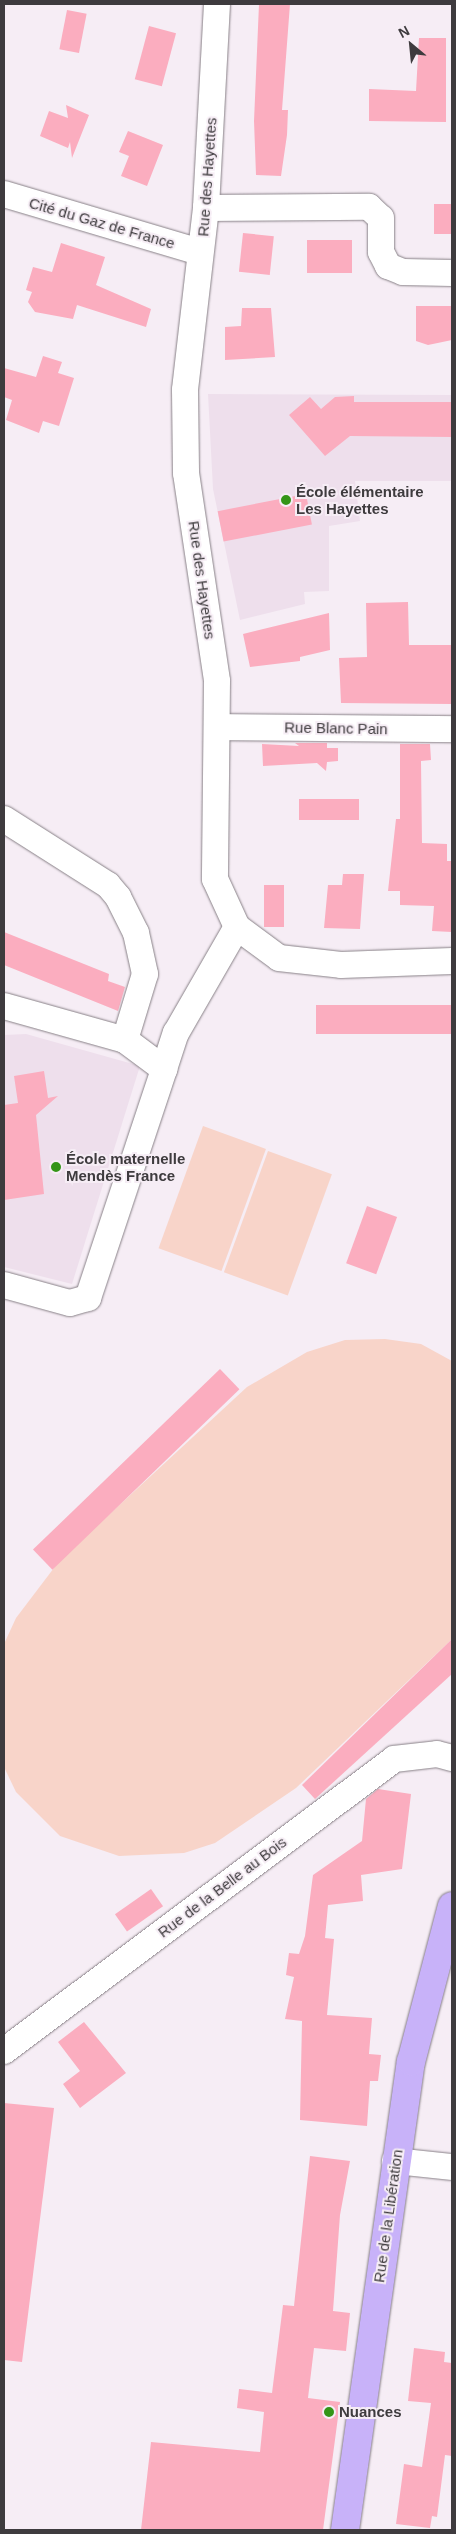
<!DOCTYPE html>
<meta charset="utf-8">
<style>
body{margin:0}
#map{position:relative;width:456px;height:2534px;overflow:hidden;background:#f6edf5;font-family:Arial,sans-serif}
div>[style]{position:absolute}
.built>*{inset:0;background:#eedfec}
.green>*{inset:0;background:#f8d4c9;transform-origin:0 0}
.building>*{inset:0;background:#fbadbf;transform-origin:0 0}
.roads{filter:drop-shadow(0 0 1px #888187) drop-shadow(0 0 1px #888187)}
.minor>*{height:26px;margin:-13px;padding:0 13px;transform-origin:13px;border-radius:13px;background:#fff}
.major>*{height:28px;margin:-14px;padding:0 14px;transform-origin:14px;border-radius:14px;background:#c8b2f9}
.dots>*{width:14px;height:14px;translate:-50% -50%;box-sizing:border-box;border:2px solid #f6edf5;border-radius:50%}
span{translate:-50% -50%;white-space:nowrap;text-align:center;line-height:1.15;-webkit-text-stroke:4px #f6edf5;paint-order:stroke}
.street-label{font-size:15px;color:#3e3b3e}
.poi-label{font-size:15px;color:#3e3b3e;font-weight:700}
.left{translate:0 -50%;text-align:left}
.frame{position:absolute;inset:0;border:5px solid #3e3b3e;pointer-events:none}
.north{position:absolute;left:386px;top:20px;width:50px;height:50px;-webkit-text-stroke:4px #f6edf5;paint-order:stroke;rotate:332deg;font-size:14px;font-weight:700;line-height:20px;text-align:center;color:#3e3b3e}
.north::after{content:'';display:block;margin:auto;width:18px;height:22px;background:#3e3b3e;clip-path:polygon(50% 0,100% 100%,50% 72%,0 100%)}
</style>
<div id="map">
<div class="built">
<div style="clip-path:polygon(208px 394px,452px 395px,452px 481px,355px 481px,360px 521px,329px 526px,329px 591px,304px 592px,305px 604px,240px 620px,213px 489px)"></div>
<div style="clip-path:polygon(26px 1034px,140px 1066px,72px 1284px,4px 1267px,4px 1035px)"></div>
</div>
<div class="green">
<div style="left:203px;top:1126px;width:67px;height:130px;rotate:20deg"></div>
<div style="left:268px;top:1151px;width:68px;height:129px;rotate:20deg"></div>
<div style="clip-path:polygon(385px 1339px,421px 1344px,452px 1361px,452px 1639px,296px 1788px,215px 1843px,184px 1853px,119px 1856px,60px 1836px,16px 1792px,4px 1767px,4px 1644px,16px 1618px,60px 1560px,247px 1387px,307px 1352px,345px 1340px)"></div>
</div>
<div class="building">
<div style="clip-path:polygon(259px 4px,290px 4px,282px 110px,288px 110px,287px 135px,281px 176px,256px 175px,254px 121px)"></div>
<div style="left:67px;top:10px;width:20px;height:40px;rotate:11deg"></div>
<div style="left:149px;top:26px;width:28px;height:55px;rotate:15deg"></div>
<div style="clip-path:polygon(419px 38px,446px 38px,446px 122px,369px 121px,369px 89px,416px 91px)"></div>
<div style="clip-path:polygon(66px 105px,89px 115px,72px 158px,70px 142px,68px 148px,40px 136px,49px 111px,68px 118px)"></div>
<div style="clip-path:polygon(128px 131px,163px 145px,147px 186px,121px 176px,129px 156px,119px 152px)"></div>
<div style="left:434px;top:204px;width:18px;height:30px"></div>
<div style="left:243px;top:233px;width:31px;height:39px;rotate:6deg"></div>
<div style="left:307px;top:240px;width:45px;height:33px"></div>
<div style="clip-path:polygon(61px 243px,105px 257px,96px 285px,151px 309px,146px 327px,77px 305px,73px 319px,35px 312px,28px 302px,32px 292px,26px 290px,33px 267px,52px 272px)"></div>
<div style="clip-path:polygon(416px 306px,452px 306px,452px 340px,428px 345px,416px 341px)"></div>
<div style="clip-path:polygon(242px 308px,271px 308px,275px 357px,225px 360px,225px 327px,241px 326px)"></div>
<div style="clip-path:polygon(43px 356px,62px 362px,58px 373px,74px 378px,59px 426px,43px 421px,39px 433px,6px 420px,12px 400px,4px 397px,4px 368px,36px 377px)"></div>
<div style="clip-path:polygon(354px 396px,354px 402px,452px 402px,452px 437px,350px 436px,325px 456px,289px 415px,310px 397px,321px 409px,335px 397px)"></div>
<div style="left:306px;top:494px;width:31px;height:90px;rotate:79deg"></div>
<div style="clip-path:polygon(408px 602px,409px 645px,451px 645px,451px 704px,341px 703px,339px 658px,367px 657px,366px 603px)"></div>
<div style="clip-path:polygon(329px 613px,330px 650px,300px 657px,300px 661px,250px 667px,243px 634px)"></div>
<div style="clip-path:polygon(295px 743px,327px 743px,327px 748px,338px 748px,338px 761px,327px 762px,326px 771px,317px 763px,263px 766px,262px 744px,299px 746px)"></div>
<div style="clip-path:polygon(400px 744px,430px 744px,431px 760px,421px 761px,422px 843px,447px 844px,447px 861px,452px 861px,452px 932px,432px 931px,434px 906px,400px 905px,400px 891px,388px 891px,396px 819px,400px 819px)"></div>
<div style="left:359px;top:799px;width:21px;height:60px;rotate:90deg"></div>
<div style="clip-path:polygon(343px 874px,364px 874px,360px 929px,324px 928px,328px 885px,342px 885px)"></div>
<div style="left:264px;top:885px;width:20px;height:42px"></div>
<div style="clip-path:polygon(4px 932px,109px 974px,108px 981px,125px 987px,118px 1011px,4px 965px)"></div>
<div style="left:452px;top:1005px;width:29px;height:136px;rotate:90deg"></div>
<div style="clip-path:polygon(44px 1071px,48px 1098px,58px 1096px,36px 1115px,44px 1194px,4px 1200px,4px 1105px,18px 1103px,14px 1076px)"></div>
<div style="left:367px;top:1206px;width:32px;height:61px;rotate:20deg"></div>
<div style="left:220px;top:1369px;width:28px;height:260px;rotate:46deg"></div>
<div style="clip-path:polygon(452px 1639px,452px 1674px,315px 1799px,302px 1785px)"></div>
<div style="clip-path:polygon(378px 1789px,411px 1794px,402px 1869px,361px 1875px,363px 1901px,328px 1905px,325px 1938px,334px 1939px,327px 2015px,372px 2018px,369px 2054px,381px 2055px,378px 2081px,370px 2081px,367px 2126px,300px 2120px,302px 2021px,285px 2019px,294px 1977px,286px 1975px,289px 1953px,299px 1954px,305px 1936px,313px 1875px,362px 1841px,366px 1799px)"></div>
<div style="left:151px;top:1889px;width:21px;height:44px;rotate:55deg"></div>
<div style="clip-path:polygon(84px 2022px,126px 2073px,80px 2108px,63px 2084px,80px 2071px,58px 2042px)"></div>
<div style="clip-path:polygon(4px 2103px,54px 2108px,22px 2362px,4px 2360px)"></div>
<div style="clip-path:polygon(310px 2156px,350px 2161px,340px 2215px,333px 2311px,350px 2313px,346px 2351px,314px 2348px,308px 2398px,340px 2402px,323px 2530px,141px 2530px,151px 2442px,260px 2452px,264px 2412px,237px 2408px,239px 2389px,272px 2393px,283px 2305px,294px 2306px)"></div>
<div style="clip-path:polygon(414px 2348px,445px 2352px,444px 2362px,452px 2363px,452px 2456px,445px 2455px,437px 2517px,432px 2516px,430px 2528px,396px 2524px,404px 2464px,422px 2467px,431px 2403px,408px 2401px)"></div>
</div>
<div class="roads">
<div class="minor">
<div style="left:217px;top:4px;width:204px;rotate:93.1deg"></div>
<div style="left:206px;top:208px;width:183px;rotate:96.6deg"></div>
<div style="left:185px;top:390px;width:83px;rotate:89.3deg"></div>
<div style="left:186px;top:473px;width:210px;rotate:81.5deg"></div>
<div style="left:217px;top:681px;width:198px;rotate:90.6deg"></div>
<div style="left:215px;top:879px;width:53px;rotate:65.4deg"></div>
<div style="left:237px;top:927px;width:52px;rotate:36.4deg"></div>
<div style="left:279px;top:958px;width:62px;rotate:6.4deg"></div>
<div style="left:341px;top:965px;width:111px;rotate:-2.1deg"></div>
<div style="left:4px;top:194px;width:204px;rotate:16.5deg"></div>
<div style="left:206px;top:208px;width:163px;rotate:-0.4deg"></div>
<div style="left:369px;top:207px;width:16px;rotate:43deg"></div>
<div style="left:381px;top:218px;width:34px;rotate:90deg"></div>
<div style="left:381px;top:252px;width:16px;rotate:63deg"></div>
<div style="left:388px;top:266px;width:16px;rotate:22deg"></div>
<div style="left:403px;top:272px;width:49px;rotate:1.2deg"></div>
<div style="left:219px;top:727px;width:233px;rotate:0.5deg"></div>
<div style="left:4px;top:819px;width:123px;rotate:32.4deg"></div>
<div style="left:108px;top:885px;width:16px;rotate:50deg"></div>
<div style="left:118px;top:897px;width:40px;rotate:63.4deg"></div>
<div style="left:136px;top:933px;width:42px;rotate:77.6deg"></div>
<div style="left:145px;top:974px;width:69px;rotate:106.9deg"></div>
<div style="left:4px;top:1006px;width:126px;rotate:15.7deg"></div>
<div style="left:125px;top:1040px;width:49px;rotate:36.6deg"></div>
<div style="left:164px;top:1069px;width:38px;rotate:-72deg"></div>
<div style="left:176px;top:1033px;width:122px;rotate:-60.1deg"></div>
<div style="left:4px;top:1285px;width:68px;rotate:15.3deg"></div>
<div style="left:70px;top:1303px;width:19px;rotate:-16deg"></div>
<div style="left:88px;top:1298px;width:241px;rotate:-71.6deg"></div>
<div style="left:4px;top:2051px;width:487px;rotate:-36.8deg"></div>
<div style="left:394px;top:1759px;width:43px;rotate:-6.6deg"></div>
<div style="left:437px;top:1754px;width:16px;rotate:15deg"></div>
<div style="left:395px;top:2161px;width:57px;rotate:6deg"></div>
</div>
<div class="major">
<div style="left:345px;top:2530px;width:473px;rotate:-82deg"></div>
<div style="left:411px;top:2062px;width:161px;rotate:-75.3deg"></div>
</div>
</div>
<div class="dots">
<div style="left:286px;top:500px;background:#349517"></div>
<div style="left:56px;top:1167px;background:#349517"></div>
<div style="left:329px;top:2412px;background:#349517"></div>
</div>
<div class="street-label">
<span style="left:207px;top:177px;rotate:-86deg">Rue des Hayettes</span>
<span style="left:102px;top:223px;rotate:16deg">Cité du Gaz de France</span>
<span style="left:202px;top:580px;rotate:82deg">Rue des Hayettes</span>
<span style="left:336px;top:728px;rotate:1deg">Rue Blanc Pain</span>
<span style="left:222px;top:1887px;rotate:-37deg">Rue de la Belle au Bois</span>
<span style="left:388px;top:2216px;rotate:-82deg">Rue de la Libération</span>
</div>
<div class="poi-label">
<span class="left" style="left:296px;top:500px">École élémentaire<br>Les Hayettes</span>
<span class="left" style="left:66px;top:1167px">École maternelle<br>Mendès France</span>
<span class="left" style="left:339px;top:2412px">Nuances</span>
</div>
<div class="frame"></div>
<div class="north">N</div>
</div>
